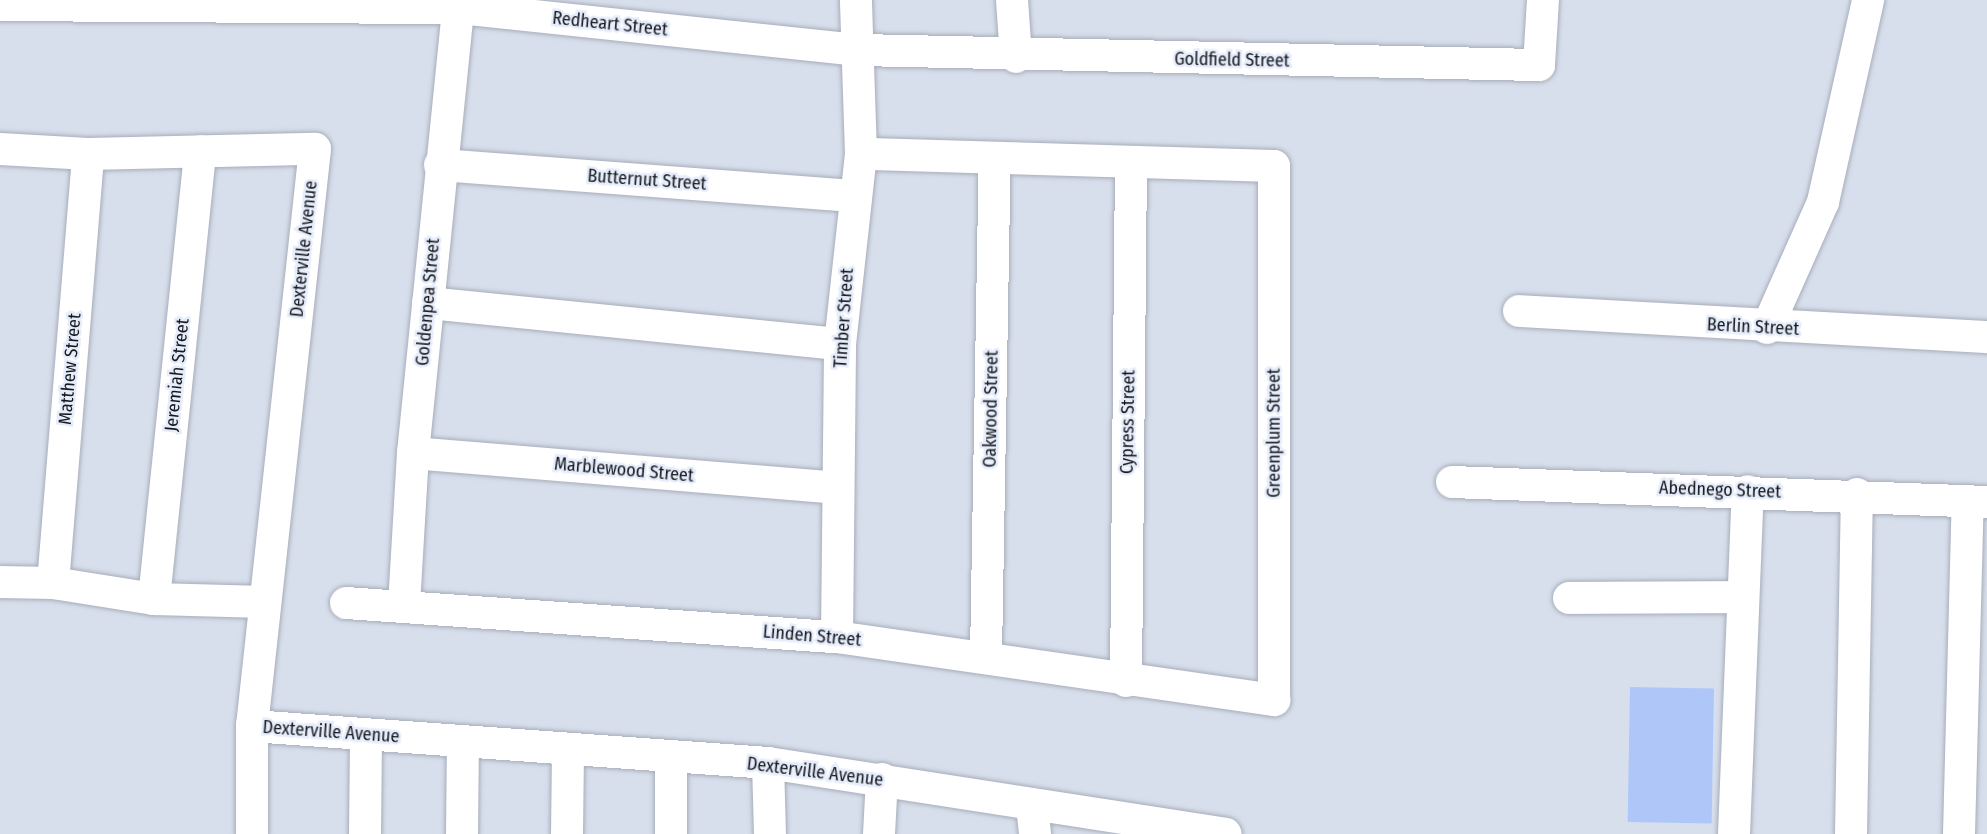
<!DOCTYPE html>
<style>
body{margin:0}
#map{position:relative;width:1987px;height:834px;overflow:hidden;background:#d8dfec;font-family:"Fira Sans Condensed",sans-serif}
div>[style]{position:absolute}
.green>*{inset:0;background:#aec7f8;transform-origin:0 0}
.roads{filter:drop-shadow(0 0 2px #a7adba) drop-shadow(0 0 2px #a7adba)}
.street>*{height:32px;margin:-16px;padding:0 16px;transform-origin:16px;border-radius:16px;background:#fff}
span{translate:-50% -50%;white-space:nowrap;text-align:center;line-height:1.15;-webkit-text-stroke:5px #e5ecfa;paint-order:stroke}
.street-label{font-size:18px;color:#16181d}
</style>
<div id="map">
<div class="green">
<div style="left:1630px;top:687px;width:84px;height:135px;rotate:1deg"></div>
</div>
<div class="roads">
<div class="street">
<div style="left:1012px;top:0;width:57px;rotate:86deg"></div>
<div style="left:0;top:5px;width:459px;rotate:0.4deg"></div>
<div style="left:459px;top:8px;width:403px;rotate:6deg"></div>
<div style="left:860px;top:50px;width:679px;rotate:1.27deg"></div>
<div style="left:1539px;top:65px;width:65px;rotate:-86.5deg"></div>
<div style="left:0;top:149px;width:88px;rotate:3.3deg"></div>
<div style="left:88px;top:154px;width:227px;rotate:-1.3deg"></div>
<div style="left:315px;top:149px;width:580px;rotate:96.23deg"></div>
<div style="left:252px;top:726px;width:108px;rotate:90deg"></div>
<div style="left:440px;top:165px;width:415px;rotate:4.3deg"></div>
<div style="left:428px;top:303px;width:414px;rotate:5.7deg"></div>
<div style="left:1519px;top:311px;width:469px;rotate:3.2deg"></div>
<div style="left:1767px;top:328px;width:138px;rotate:-66deg"></div>
<div style="left:1823px;top:202px;width:207px;rotate:-77.4deg"></div>
<div style="left:413px;top:453px;width:424px;rotate:4.7deg"></div>
<div style="left:1452px;top:482px;width:535px;rotate:2.14deg"></div>
<div style="left:0;top:582px;width:53px;rotate:1.1deg"></div>
<div style="left:53px;top:583px;width:102px;rotate:9deg"></div>
<div style="left:154px;top:599px;width:111px;rotate:1.5deg"></div>
<div style="left:53px;top:583px;width:430px;rotate:-85.3deg"></div>
<div style="left:1569px;top:598px;width:172px;rotate:-0.3deg"></div>
<div style="left:154px;top:599px;width:450px;rotate:-84.1deg"></div>
<div style="left:346px;top:603px;width:492px;rotate:4deg"></div>
<div style="left:837px;top:637px;width:442px;rotate:8.2deg"></div>
<div style="left:1274px;top:700px;width:534px;rotate:-90deg"></div>
<div style="left:1274px;top:166px;width:413px;rotate:-178.3deg"></div>
<div style="left:404px;top:605px;width:152px;rotate:-86.6deg"></div>
<div style="left:413px;top:453px;width:455px;rotate:-84.2deg"></div>
<div style="left:837px;top:637px;width:293px;rotate:-89.4deg"></div>
<div style="left:840px;top:344px;width:191px;rotate:-83.7deg"></div>
<div style="left:861px;top:154px;width:154px;rotate:-91.9deg"></div>
<div style="left:986px;top:656px;width:494px;rotate:-89deg"></div>
<div style="left:1126px;top:681px;width:517px;rotate:-89.45deg"></div>
<div style="left:252px;top:726px;width:517px;rotate:4.1deg"></div>
<div style="left:768px;top:763px;width:463px;rotate:8.8deg"></div>
<div style="left:768px;top:763px;width:71px;rotate:88.4deg"></div>
<div style="left:1032px;top:805px;width:29px;rotate:84deg"></div>
<div style="left:365px;top:834px;width:100px;rotate:-89.4deg"></div>
<div style="left:462px;top:834px;width:93px;rotate:-89.4deg"></div>
<div style="left:567px;top:834px;width:82px;rotate:-89.3deg"></div>
<div style="left:671px;top:834px;width:74px;rotate:-90deg"></div>
<div style="left:879px;top:834px;width:55px;rotate:-86.9deg"></div>
<div style="left:1734px;top:834px;width:343px;rotate:-87.7deg"></div>
<div style="left:1851px;top:834px;width:340px;rotate:-89deg"></div>
<div style="left:1959px;top:834px;width:333px;rotate:-88.5deg"></div>
</div>
</div>
<div class="street-label">
<span style="left:610px;top:24px;rotate:6deg">Redheart Street</span>
<span style="left:1232px;top:60px;rotate:1deg">Goldfield Street</span>
<span style="left:647px;top:180px;rotate:4deg">Butternut Street</span>
<span style="left:304px;top:249px;rotate:-84deg">Dexterville Avenue</span>
<span style="left:428px;top:302px;rotate:-85deg">Goldenpea Street</span>
<span style="left:844px;top:318px;rotate:-86deg">Timber Street</span>
<span style="left:1753px;top:327px;rotate:3deg">Berlin Street</span>
<span style="left:70px;top:369px;rotate:-85deg">Matthew Street</span>
<span style="left:177px;top:375px;rotate:-84deg">Jeremiah Street</span>
<span style="left:991px;top:409px;rotate:-89deg">Oakwood Street</span>
<span style="left:1128px;top:422px;rotate:-89deg">Cypress Street</span>
<span style="left:1274px;top:433px;rotate:-90deg">Greenplum Street</span>
<span style="left:624px;top:470px;rotate:5deg">Marblewood Street</span>
<span style="left:1720px;top:490px;rotate:2deg">Abednego Street</span>
<span style="left:812px;top:636px;rotate:5deg">Linden Street</span>
<span style="left:331px;top:732px;rotate:4deg">Dexterville Avenue</span>
<span style="left:815px;top:772px;rotate:7deg">Dexterville Avenue</span>
</div>
</div>
